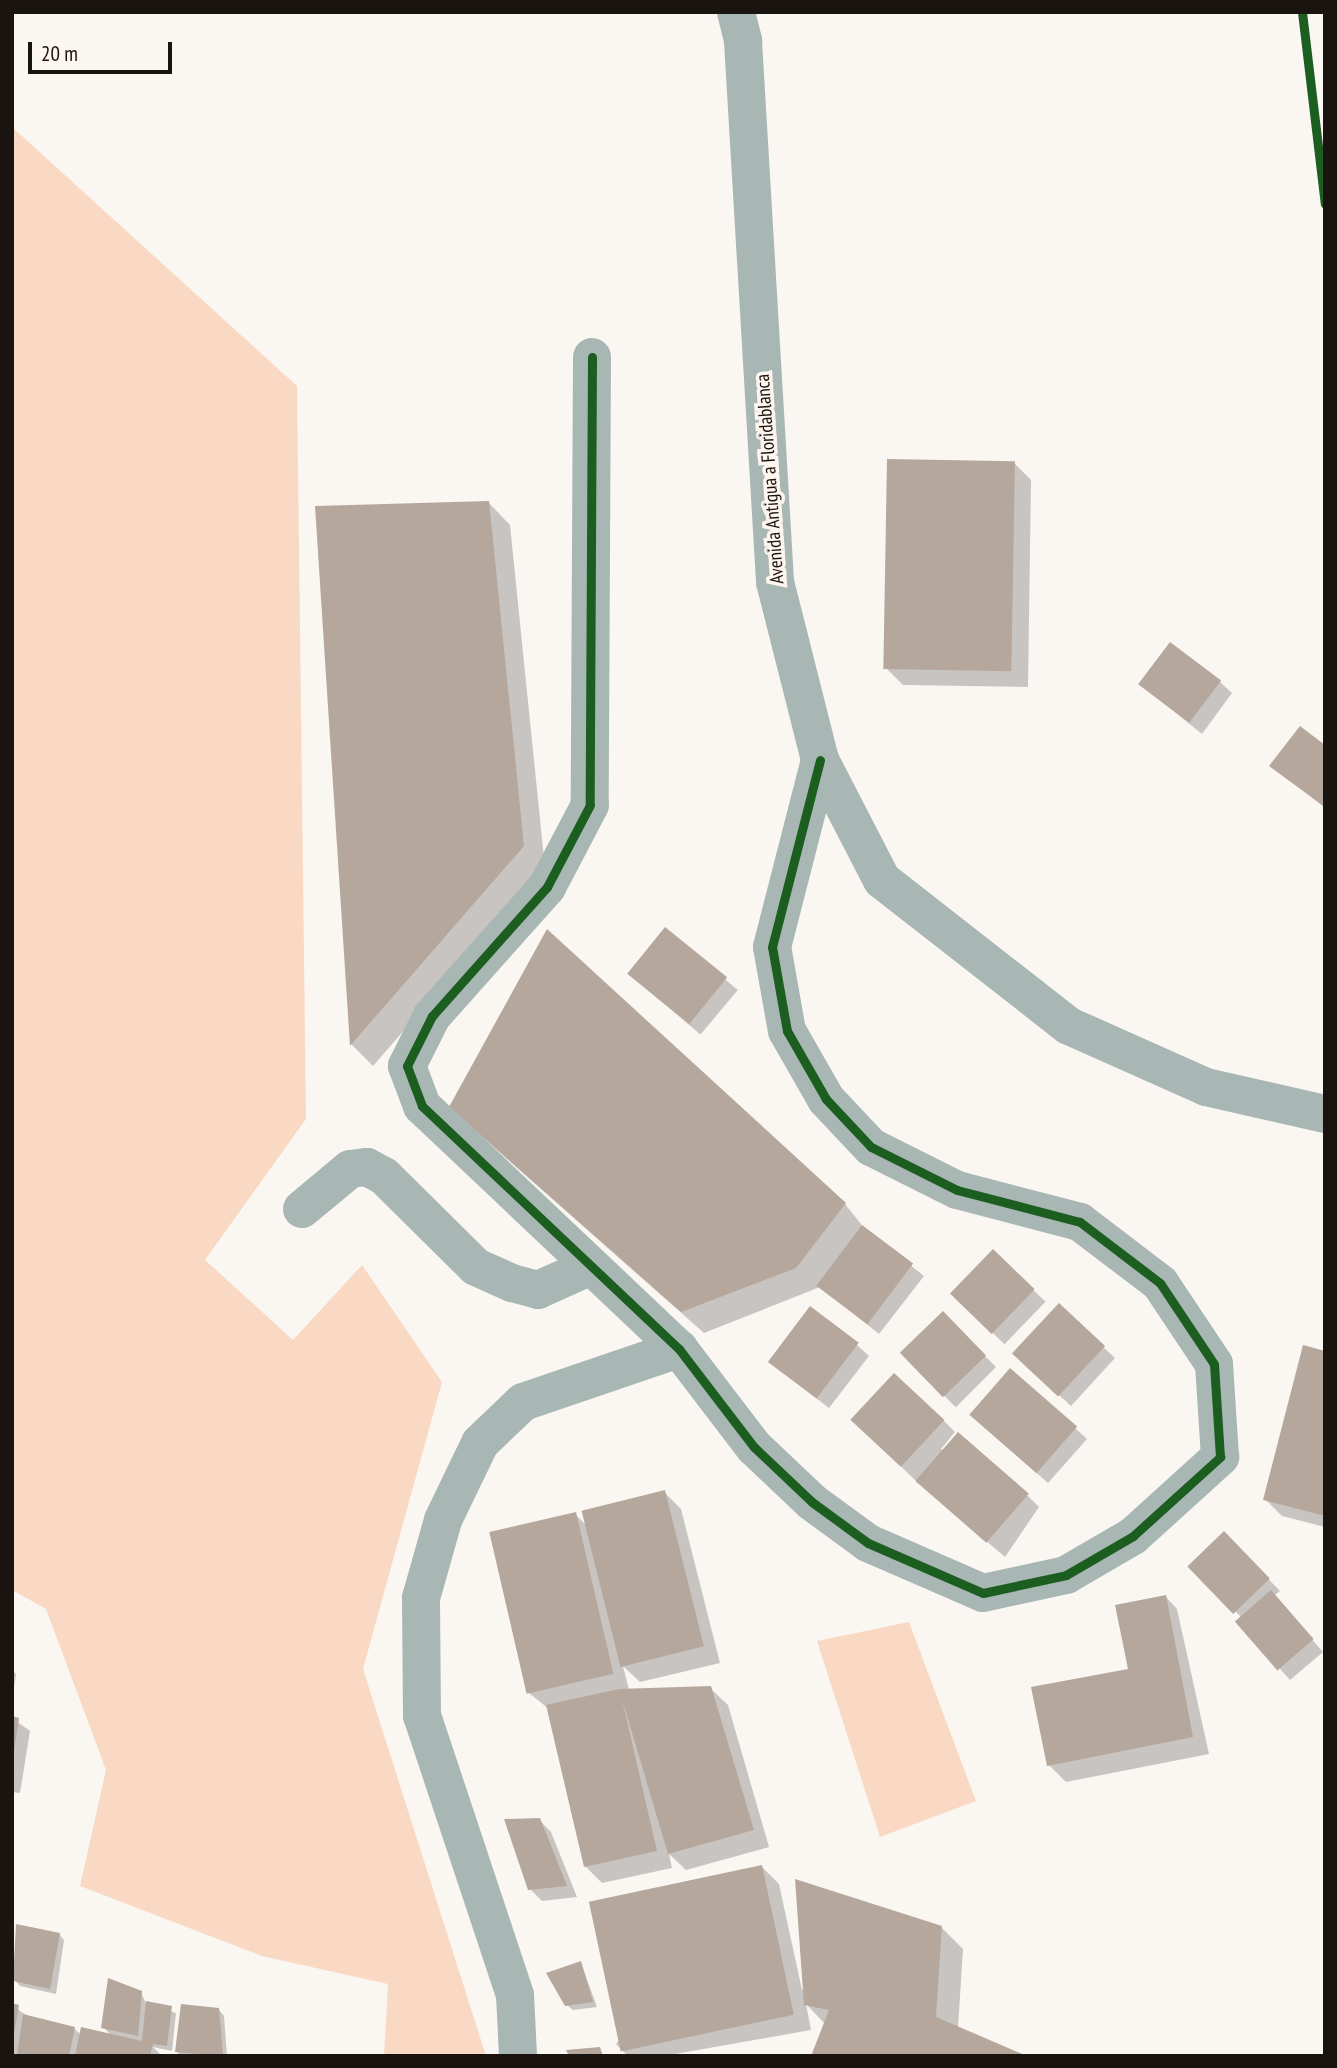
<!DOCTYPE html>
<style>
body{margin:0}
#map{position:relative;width:1337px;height:2068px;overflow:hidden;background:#faf6f2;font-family:"PT Sans Narrow",sans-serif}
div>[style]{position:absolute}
.green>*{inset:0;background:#f9d9c3}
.shadow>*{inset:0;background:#0003;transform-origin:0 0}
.building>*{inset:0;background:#b6a79c;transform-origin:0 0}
.minor>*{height:38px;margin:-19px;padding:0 19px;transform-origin:19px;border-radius:19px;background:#a9b7b4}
.cycleway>*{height:9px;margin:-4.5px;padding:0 4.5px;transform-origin:4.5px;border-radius:4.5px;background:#1b5e20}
span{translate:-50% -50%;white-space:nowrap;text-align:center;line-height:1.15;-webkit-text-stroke:7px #fef5ef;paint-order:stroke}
.street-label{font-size:19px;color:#191410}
.frame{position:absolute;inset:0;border:14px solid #191410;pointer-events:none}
.scale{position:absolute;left:28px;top:42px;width:144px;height:32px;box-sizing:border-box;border:4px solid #191410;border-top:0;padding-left:9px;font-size:21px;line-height:24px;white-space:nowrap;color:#191410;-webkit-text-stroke:5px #fef5ef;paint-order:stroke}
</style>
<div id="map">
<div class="green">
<div style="clip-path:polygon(12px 127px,297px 386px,306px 1119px,205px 1260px,293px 1340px,362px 1265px,442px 1382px,363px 1669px,486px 2056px,384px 2056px,388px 1984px,262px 1956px,80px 1886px,106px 1770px,46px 1609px,12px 1590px)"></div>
<div style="clip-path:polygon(909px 1622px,976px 1801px,880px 1837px,817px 1641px)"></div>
</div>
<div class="shadow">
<div style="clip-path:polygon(1014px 463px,1031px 480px,1028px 687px,903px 685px,886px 668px)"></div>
<div style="clip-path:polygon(489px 503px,510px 525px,545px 868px,373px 1066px,352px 1045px,317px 507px)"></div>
<div style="clip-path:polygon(1220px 682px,1232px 693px,1202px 734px,1140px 684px)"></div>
<div style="clip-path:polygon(1325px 747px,1325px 808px,1272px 766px)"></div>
<div style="left:665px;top:929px;width:95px;height:58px;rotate:40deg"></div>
<div style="clip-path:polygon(547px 932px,845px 1204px,865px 1229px,924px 1276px,879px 1334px,820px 1287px,704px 1333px,473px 1129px)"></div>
<div style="left:993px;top:1251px;width:73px;height:59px;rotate:44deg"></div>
<div style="left:943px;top:1314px;width:75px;height:57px;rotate:45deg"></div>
<div style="clip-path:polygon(857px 1345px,869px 1356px,829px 1408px,768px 1361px)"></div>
<div style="clip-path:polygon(1103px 1347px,1115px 1358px,1071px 1406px,1026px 1365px)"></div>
<div style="clip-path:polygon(1325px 1352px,1325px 1527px,1282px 1516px,1265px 1499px)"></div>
<div style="clip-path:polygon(854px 1421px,944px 1421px,955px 1432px,941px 1449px,1028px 1496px,1039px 1507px,1005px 1557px,915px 1480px)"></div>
<div style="clip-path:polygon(983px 1426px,1075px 1428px,1087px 1439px,1048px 1483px)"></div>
<div style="clip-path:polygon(664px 1492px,681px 1509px,720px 1663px,640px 1682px,623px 1666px,629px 1690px,710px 1688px,728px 1705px,769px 1847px,686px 1870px,669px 1854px,672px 1868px,602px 1883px,585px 1866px,549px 1709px,529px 1693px,575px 1514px,588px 1527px)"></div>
<div style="clip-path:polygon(1224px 1533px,1280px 1591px,1274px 1596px,1323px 1652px,1290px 1680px,1238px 1622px,1242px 1618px,1191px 1567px)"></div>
<div style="clip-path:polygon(1166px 1597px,1177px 1609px,1209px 1754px,1066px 1782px,1049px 1765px,1132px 1670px)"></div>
<div style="clip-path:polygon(12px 1670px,16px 1674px,13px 1695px,12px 1695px)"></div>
<div style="clip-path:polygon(12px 1718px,30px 1731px,20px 1793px,12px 1792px)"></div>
<div style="clip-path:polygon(539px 1820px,551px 1832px,577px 1897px,542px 1901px,530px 1889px)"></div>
<div style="clip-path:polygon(762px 1867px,779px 1884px,802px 1990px,941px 1927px,963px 1949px,958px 2028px,825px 2024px,806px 2004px,811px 2030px,664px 2056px,628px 2056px,616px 2044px)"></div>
<div style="clip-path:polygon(59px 1934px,64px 1940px,56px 1994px,20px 1986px,15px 1980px)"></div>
<div style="clip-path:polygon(581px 1963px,597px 2007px,573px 2010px,567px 2005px)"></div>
<div style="clip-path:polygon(141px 1993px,146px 2003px,176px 2013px,172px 2051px,153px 2047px,162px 2056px,12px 2056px,12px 2005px,30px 2018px,74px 2028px,81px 2035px,112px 2036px,103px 2027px)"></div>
<div style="clip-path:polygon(219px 2010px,224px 2016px,227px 2056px,181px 2056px,177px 2052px)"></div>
</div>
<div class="building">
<div style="left:887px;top:459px;width:128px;height:210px;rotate:1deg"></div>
<div style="clip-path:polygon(489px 501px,524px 846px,350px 1046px,315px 506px)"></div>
<div style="left:1170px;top:642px;width:64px;height:53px;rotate:37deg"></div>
<div style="clip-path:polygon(1300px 726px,1325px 745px,1325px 807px,1269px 766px)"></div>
<div style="left:665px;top:927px;width:80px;height:60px;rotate:39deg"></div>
<div style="clip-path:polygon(547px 929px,846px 1203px,796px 1268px,681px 1312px,449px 1107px)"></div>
<div style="left:862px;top:1225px;width:64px;height:76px;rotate:37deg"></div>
<div style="left:993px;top:1249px;width:58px;height:62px;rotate:44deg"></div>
<div style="left:1059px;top:1303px;width:63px;height:69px;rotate:43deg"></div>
<div style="left:810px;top:1306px;width:61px;height:70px;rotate:37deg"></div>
<div style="left:943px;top:1311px;width:62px;height:60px;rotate:46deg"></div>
<div style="clip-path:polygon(1303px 1345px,1325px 1351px,1325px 1516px,1263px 1500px)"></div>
<div style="left:1010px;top:1368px;width:89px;height:62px;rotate:41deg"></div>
<div style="left:894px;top:1373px;width:69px;height:64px;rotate:43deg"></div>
<div style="left:958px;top:1432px;width:94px;height:65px;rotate:41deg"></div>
<div style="left:665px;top:1490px;width:161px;height:86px;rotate:76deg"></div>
<div style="left:576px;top:1512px;width:166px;height:89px;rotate:77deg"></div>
<div style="left:1224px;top:1531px;width:66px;height:51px;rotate:46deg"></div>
<div style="left:1271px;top:1590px;width:65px;height:48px;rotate:49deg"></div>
<div style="clip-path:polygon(1166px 1595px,1193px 1737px,1047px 1766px,1031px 1687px,1128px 1669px,1115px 1605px)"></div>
<div style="clip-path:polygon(711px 1686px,754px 1830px,668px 1854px,622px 1699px,657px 1851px,584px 1867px,546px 1705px,619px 1689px)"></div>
<div style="clip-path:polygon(12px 1716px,19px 1718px,14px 1751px,12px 1751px)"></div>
<div style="clip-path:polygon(540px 1818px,567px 1886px,528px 1890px,504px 1819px)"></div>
<div style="left:762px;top:1865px;width:153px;height:177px;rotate:78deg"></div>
<div style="clip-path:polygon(795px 1879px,942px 1926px,936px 2017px,1027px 2056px,811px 2056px,829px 2010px,804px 2005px)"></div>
<div style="clip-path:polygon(16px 1924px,60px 1933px,50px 1989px,13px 1981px)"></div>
<div style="clip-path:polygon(581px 1961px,593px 2002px,565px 2006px,546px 1973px)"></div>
<div style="clip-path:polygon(108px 1978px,142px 1991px,138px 2036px,101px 2028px)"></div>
<div style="clip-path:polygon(146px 2001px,172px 2006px,167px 2046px,153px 2044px,150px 2056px,75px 2056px,81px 2027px,142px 2041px)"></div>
<div style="clip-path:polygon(12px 2003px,19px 2005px,14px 2033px,12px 2033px)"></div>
<div style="clip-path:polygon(181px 2004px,219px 2008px,223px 2056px,175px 2052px)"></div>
<div style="clip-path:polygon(23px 2014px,75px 2027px,69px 2056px,17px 2056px)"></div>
<div style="clip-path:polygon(600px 2047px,603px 2056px,569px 2056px,566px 2050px)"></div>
</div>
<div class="minor">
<div style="left:736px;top:12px;width:30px;rotate:76deg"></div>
<div style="left:743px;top:41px;width:542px;rotate:86.61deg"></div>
<div style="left:775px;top:582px;width:184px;rotate:75.8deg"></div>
<div style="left:820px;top:760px;width:135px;rotate:62.7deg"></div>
<div style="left:882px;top:880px;width:237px;rotate:38deg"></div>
<div style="left:1069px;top:1026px;width:150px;rotate:24deg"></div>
<div style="left:1206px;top:1087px;width:122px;rotate:12.8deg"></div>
<div style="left:592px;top:357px;width:448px;rotate:90.3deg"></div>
<div style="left:590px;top:805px;width:93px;rotate:117.7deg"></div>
<div style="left:547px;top:887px;width:173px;rotate:131.7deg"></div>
<div style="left:432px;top:1016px;width:56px;rotate:116.6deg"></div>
<div style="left:407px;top:1066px;width:43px;rotate:69.4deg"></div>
<div style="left:422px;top:1106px;width:354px;rotate:43.4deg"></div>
<div style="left:679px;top:1349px;width:123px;rotate:52.6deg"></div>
<div style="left:754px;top:1447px;width:80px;rotate:43.5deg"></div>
<div style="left:812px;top:1502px;width:69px;rotate:36.2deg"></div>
<div style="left:868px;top:1543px;width:125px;rotate:23.5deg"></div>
<div style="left:983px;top:1593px;width:85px;rotate:-12.2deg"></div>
<div style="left:1066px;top:1575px;width:78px;rotate:-30.2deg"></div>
<div style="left:1133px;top:1536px;width:118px;rotate:-42.2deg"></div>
<div style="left:1220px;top:1457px;width:93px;rotate:-93.7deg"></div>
<div style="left:1214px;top:1364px;width:97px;rotate:-123.7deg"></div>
<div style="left:1160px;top:1283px;width:101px;rotate:-142.7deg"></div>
<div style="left:1080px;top:1222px;width:127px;rotate:-165.4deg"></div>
<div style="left:957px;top:1190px;width:96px;rotate:-153.4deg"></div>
<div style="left:871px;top:1147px;width:66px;rotate:-133.2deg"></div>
<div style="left:826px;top:1099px;width:78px;rotate:-119.8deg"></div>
<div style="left:787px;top:1031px;width:85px;rotate:-100.1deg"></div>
<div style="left:772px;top:947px;width:193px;rotate:-75.6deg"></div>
<div style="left:302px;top:1209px;width:62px;rotate:-39.8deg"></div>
<div style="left:350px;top:1169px;width:17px;rotate:-7deg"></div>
<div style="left:367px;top:1167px;width:19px;rotate:28deg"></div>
<div style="left:384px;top:1176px;width:129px;rotate:44.7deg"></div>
<div style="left:476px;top:1267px;width:39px;rotate:24deg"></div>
<div style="left:512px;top:1283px;width:27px;rotate:15deg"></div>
<div style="left:538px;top:1290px;width:56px;rotate:-24.3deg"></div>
<div style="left:518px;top:2056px;width:61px;rotate:-92.8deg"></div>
<div style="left:515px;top:1995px;width:294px;rotate:-108.4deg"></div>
<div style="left:422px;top:1716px;width:118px;rotate:-90.5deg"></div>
<div style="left:421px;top:1598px;width:81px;rotate:-74.2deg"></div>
<div style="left:443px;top:1520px;width:85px;rotate:-64.3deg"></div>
<div style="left:480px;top:1443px;width:59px;rotate:-43.6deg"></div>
<div style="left:523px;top:1402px;width:165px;rotate:-18.8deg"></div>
</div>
<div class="cycleway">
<div style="left:1302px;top:12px;width:193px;rotate:83.2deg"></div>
<div style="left:592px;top:357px;width:448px;rotate:90.3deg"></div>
<div style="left:590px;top:805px;width:93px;rotate:117.7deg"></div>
<div style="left:547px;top:887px;width:173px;rotate:131.7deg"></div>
<div style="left:432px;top:1016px;width:56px;rotate:116.6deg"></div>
<div style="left:407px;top:1066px;width:43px;rotate:69.4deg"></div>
<div style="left:422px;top:1106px;width:354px;rotate:43.4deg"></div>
<div style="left:679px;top:1349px;width:123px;rotate:52.6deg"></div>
<div style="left:754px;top:1447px;width:80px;rotate:43.5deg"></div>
<div style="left:812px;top:1502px;width:69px;rotate:36.2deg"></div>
<div style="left:868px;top:1543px;width:125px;rotate:23.5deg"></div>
<div style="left:983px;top:1593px;width:85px;rotate:-12.2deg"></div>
<div style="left:1066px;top:1575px;width:78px;rotate:-30.2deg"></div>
<div style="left:1133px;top:1536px;width:118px;rotate:-42.2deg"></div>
<div style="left:1220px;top:1457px;width:93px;rotate:-93.7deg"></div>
<div style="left:1214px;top:1364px;width:97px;rotate:-123.7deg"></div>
<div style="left:1160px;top:1283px;width:101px;rotate:-142.7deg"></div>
<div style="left:1080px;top:1222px;width:127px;rotate:-165.4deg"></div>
<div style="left:957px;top:1190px;width:96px;rotate:-153.4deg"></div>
<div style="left:871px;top:1147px;width:66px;rotate:-133.2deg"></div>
<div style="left:826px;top:1099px;width:78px;rotate:-119.8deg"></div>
<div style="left:787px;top:1031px;width:85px;rotate:-100.1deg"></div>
<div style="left:772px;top:947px;width:193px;rotate:-75.6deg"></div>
</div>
<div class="street-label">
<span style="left:770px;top:479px;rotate:-94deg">Avenida Antigua a Floridablanca</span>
</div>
<div class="frame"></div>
<div class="scale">20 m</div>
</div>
